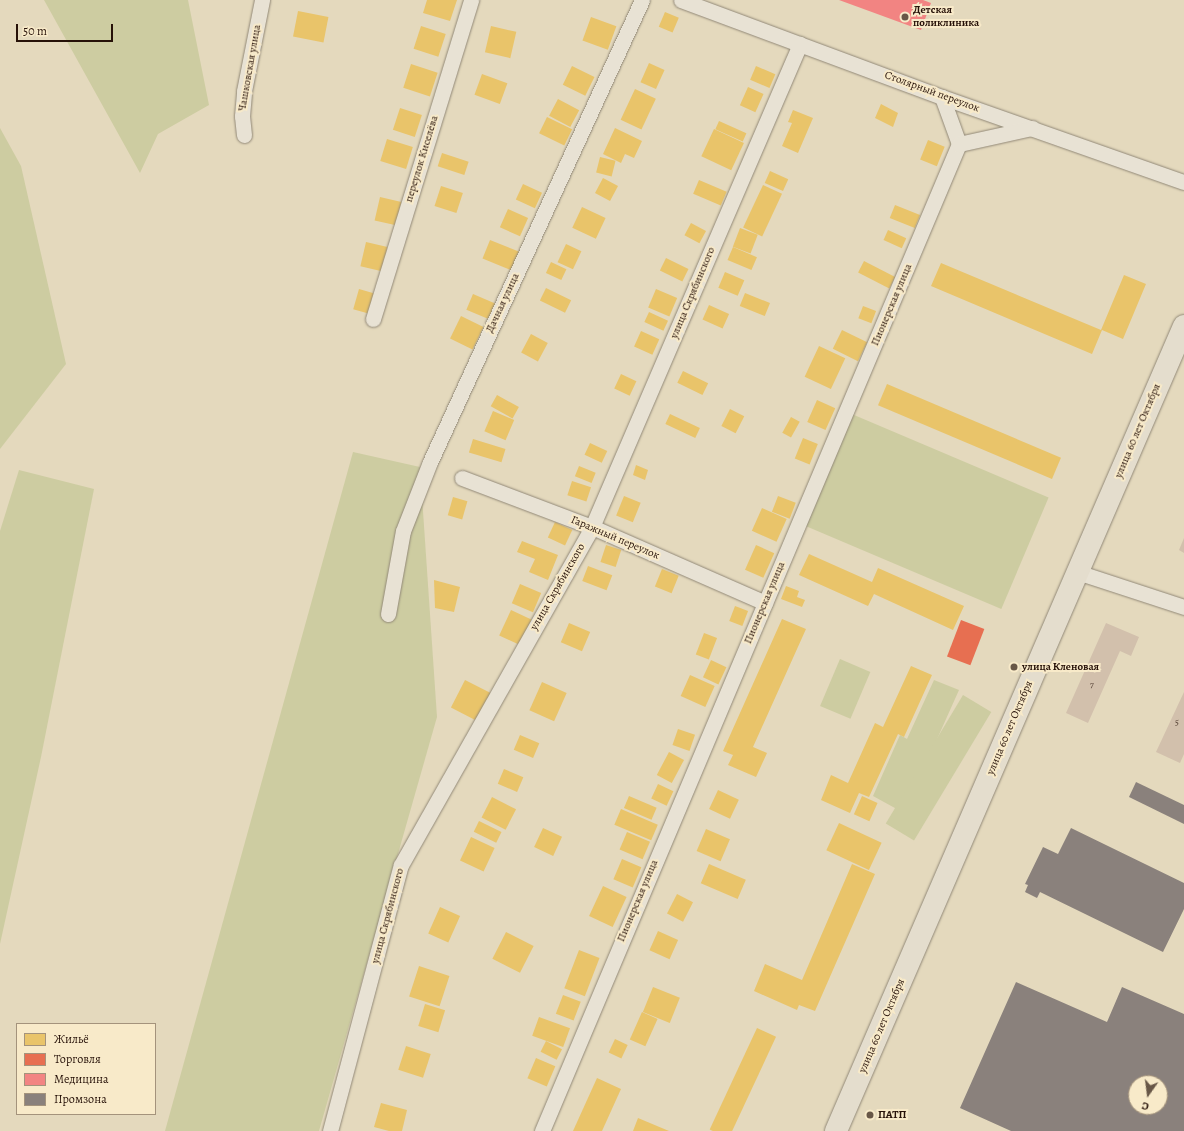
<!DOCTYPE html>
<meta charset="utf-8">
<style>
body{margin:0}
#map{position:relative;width:1184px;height:1131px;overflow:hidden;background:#e4d9bd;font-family:Alegreya,serif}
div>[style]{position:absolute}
.green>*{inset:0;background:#cdcca1;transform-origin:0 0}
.homes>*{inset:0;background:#e9c46a;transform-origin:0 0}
.shops>*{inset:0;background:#e76f51;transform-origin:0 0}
.health>*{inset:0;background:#f28482}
.industry>*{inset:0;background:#8a817c}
.building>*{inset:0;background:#d2c0ac}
.roads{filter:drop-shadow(0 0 1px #918877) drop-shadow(0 0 1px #918877)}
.street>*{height:15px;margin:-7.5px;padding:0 7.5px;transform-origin:7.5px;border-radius:7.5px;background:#e8e2d4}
.primary>*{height:22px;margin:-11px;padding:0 11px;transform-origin:11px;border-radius:11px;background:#e4ddcd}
.dots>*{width:11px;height:11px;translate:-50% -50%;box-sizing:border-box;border:2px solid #f8eac9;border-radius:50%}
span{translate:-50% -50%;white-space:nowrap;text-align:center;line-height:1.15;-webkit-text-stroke:4px #f8eac9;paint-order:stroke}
.number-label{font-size:9px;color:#513d31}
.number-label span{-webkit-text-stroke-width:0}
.poi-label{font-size:11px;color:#261108;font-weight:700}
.left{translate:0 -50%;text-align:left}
.street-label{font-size:11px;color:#261108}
.legend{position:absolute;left:16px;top:1023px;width:140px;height:92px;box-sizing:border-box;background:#f8eac9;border:1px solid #a4937c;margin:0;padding:5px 7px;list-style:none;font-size:12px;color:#261108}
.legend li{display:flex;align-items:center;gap:8px;height:20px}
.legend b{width:20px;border:1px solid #a4937c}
.north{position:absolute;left:1128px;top:1075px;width:40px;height:40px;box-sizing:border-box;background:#f8eac9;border:1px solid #a4937c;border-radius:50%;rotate:194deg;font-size:11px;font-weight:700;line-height:16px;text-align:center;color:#261108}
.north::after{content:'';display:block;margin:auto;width:14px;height:18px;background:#685747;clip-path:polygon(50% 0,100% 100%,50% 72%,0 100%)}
.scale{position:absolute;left:16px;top:24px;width:97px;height:18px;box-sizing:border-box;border:2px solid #261108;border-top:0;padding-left:5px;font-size:12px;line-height:14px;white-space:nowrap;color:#261108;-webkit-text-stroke:3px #f8eac9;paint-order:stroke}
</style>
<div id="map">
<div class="green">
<div style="clip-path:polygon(44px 0,188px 0,209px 105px,158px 134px,140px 173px)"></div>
<div style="clip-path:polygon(0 128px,21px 166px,66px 364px,0 449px)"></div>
<div style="left:847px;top:412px;width:219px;height:121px;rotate:23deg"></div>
<div style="clip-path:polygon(353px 452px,420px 467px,437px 717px,319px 1131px,165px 1131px)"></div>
<div style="clip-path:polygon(19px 470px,94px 489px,41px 757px,0 944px,0 531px)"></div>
<div style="left:840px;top:659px;width:33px;height:51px;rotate:23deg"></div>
<div style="clip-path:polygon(934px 680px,959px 690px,904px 813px,873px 796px,900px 735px,907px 739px)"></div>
<div style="left:963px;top:695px;width:33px;height:150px;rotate:31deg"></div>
</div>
<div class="homes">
<div style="clip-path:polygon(427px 0,457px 0,450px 21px,423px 13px)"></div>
<div style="left:298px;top:11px;width:31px;height:26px;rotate:11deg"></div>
<div style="left:665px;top:12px;width:15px;height:16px;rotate:23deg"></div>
<div style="left:591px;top:17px;width:27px;height:25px;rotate:20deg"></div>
<div style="left:421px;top:26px;width:26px;height:24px;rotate:18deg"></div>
<div style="left:491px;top:26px;width:26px;height:27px;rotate:13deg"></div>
<div style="left:649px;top:63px;width:17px;height:21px;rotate:24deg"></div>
<div style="left:411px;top:64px;width:28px;height:25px;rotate:18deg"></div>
<div style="left:572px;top:66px;width:25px;height:21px;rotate:26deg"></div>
<div style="left:756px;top:66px;width:21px;height:15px;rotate:23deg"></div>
<div style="left:482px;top:74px;width:27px;height:22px;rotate:20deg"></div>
<div style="left:748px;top:87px;width:17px;height:20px;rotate:24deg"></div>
<div style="left:635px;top:89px;width:23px;height:34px;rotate:25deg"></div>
<div style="left:558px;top:99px;width:24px;height:19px;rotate:28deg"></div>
<div style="clip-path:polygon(881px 104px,898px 113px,893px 127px,875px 118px)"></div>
<div style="left:400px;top:108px;width:23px;height:23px;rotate:18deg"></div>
<div style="clip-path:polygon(793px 110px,813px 118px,798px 153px,782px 146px,792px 123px,788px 122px)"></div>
<div style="left:547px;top:117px;width:28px;height:18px;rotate:26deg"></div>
<div style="left:719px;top:121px;width:30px;height:9px;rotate:24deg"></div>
<div style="clip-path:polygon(615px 128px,642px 141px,634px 158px,625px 154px,621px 163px,603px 154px)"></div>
<div style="left:714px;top:129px;width:33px;height:30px;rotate:25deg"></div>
<div style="left:387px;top:139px;width:27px;height:23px;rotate:17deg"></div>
<div style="left:928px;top:140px;width:18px;height:21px;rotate:22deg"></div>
<div style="left:442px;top:153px;width:28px;height:14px;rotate:18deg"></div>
<div style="left:600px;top:157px;width:16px;height:16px;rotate:14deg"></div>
<div style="left:770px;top:171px;width:20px;height:13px;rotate:24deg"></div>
<div style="left:603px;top:178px;width:17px;height:17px;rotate:28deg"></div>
<div style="left:699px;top:180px;width:30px;height:15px;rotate:23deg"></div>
<div style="left:523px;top:184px;width:21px;height:17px;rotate:25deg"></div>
<div style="left:763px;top:185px;width:21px;height:47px;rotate:25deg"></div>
<div style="left:441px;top:186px;width:23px;height:21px;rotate:18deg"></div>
<div style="left:380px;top:197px;width:22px;height:24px;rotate:13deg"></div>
<div style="left:895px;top:205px;width:27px;height:14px;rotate:22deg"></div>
<div style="left:582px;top:207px;width:26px;height:23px;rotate:25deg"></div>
<div style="left:508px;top:209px;width:22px;height:20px;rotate:24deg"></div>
<div style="left:691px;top:223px;width:17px;height:14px;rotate:28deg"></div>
<div style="left:740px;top:228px;width:19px;height:20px;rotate:21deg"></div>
<div style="left:888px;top:230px;width:20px;height:11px;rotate:24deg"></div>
<div style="left:490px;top:240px;width:31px;height:20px;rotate:22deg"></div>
<div style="left:366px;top:242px;width:22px;height:25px;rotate:13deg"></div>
<div style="left:566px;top:244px;width:17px;height:20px;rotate:25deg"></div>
<div style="left:733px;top:247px;width:26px;height:14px;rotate:23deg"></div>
<div style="left:666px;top:258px;width:25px;height:14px;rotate:26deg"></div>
<div style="left:864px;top:261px;width:35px;height:13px;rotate:27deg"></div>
<div style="left:551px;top:262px;width:17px;height:12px;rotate:25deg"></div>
<div style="clip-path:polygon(941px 263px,1101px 330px,1124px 275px,1146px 284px,1123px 339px,1102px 330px,1092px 354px,931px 286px)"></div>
<div style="left:725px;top:272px;width:21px;height:17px;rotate:23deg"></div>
<div style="left:546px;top:288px;width:28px;height:14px;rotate:26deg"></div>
<div style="left:359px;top:289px;width:25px;height:21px;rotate:16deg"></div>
<div style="left:656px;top:289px;width:23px;height:20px;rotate:23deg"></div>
<div style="left:745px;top:293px;width:27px;height:14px;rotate:22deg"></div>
<div style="left:473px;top:294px;width:26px;height:17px;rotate:23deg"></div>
<div style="left:709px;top:305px;width:22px;height:16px;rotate:24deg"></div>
<div style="left:863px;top:306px;width:14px;height:13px;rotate:21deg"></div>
<div style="left:649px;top:312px;width:21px;height:11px;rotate:25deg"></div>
<div style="left:461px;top:316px;width:25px;height:25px;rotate:26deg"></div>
<div style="left:842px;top:330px;width:28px;height:21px;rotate:26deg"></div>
<div style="left:641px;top:331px;width:20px;height:17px;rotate:24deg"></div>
<div style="left:531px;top:334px;width:19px;height:21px;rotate:28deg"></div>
<div style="left:819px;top:346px;width:29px;height:34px;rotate:25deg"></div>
<div style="left:683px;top:371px;width:28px;height:13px;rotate:26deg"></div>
<div style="left:621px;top:374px;width:17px;height:16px;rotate:25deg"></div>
<div style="left:887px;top:384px;width:189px;height:23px;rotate:23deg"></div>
<div style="left:497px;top:395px;width:25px;height:13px;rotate:29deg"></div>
<div style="left:817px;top:400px;width:20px;height:24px;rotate:24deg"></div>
<div style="left:730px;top:409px;width:16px;height:19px;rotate:27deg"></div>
<div style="left:493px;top:411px;width:23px;height:22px;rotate:23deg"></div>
<div style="left:670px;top:414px;width:33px;height:11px;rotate:25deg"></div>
<div style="left:791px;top:417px;width:10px;height:18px;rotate:29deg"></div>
<div style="left:803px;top:438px;width:16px;height:22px;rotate:22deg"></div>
<div style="left:473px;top:439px;width:34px;height:14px;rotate:17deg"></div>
<div style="left:590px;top:443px;width:19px;height:13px;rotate:25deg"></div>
<div style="clip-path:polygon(636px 465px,648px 470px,645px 480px,633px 475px)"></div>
<div style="left:579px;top:466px;width:18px;height:11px;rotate:22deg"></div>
<div style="left:572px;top:481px;width:20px;height:15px;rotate:18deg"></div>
<div style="left:624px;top:496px;width:18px;height:21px;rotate:22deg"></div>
<div style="left:778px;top:496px;width:19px;height:17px;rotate:21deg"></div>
<div style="left:453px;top:497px;width:15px;height:19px;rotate:16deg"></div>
<div style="left:762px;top:508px;width:27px;height:25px;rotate:24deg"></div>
<div style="left:555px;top:522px;width:19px;height:17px;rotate:25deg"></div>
<div style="clip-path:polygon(522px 541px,558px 555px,548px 580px,529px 572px,535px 559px,517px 552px)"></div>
<div style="left:606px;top:545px;width:16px;height:18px;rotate:18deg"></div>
<div style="left:756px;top:545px;width:20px;height:27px;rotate:24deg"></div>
<div style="clip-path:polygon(809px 554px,872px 582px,878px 568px,964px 606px,953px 630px,874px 594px,868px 606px,799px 575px)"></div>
<div style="left:588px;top:566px;width:26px;height:16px;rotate:21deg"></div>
<div style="left:662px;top:569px;width:18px;height:19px;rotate:22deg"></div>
<div style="clip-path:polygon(434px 580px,460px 587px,454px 612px,435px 608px)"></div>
<div style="left:520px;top:584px;width:23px;height:21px;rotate:23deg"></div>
<div style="clip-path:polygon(786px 586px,799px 591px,797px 597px,805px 600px,802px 607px,781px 599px)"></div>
<div style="left:735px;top:606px;width:14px;height:16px;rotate:21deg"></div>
<div style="left:511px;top:610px;width:23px;height:28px;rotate:25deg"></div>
<div style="clip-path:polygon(782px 619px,806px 629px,753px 747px,767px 753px,756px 777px,728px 765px,733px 755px,723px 751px)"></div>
<div style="left:569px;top:623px;width:23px;height:21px;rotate:23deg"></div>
<div style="left:704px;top:633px;width:14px;height:23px;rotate:21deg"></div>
<div style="left:711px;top:660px;width:17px;height:19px;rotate:25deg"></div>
<div style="clip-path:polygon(911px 666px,932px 675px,904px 737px,898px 734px,869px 797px,859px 793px,850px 813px,821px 800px,831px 775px,848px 783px,875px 723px,883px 727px)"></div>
<div style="left:690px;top:675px;width:27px;height:23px;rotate:24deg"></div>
<div style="left:465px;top:680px;width:31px;height:31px;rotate:27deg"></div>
<div style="left:542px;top:682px;width:27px;height:31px;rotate:24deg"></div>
<div style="left:678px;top:729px;width:18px;height:17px;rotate:19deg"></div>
<div style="left:520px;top:735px;width:21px;height:16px;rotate:23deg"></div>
<div style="left:669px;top:752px;width:17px;height:26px;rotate:28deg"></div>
<div style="left:504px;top:769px;width:21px;height:16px;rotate:23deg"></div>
<div style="left:658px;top:784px;width:17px;height:16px;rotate:25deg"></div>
<div style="left:718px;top:790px;width:23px;height:21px;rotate:25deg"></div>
<div style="left:629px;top:796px;width:30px;height:13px;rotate:23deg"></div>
<div style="left:862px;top:796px;width:17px;height:20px;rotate:24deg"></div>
<div style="left:492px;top:797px;width:27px;height:23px;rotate:27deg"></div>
<div style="left:621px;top:809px;width:40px;height:17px;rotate:23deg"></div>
<div style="left:479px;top:821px;width:25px;height:12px;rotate:26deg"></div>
<div style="left:839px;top:823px;width:47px;height:30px;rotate:25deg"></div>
<div style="left:543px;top:828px;width:21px;height:21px;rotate:25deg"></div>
<div style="left:706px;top:829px;width:26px;height:24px;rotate:23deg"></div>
<div style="left:627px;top:832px;width:25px;height:19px;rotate:23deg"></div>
<div style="left:471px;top:837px;width:26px;height:26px;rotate:25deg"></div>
<div style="left:622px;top:859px;width:21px;height:22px;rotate:23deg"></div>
<div style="left:709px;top:864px;width:40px;height:21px;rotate:23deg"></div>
<div style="clip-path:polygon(852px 864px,875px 874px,815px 1011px,799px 1005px,797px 1010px,754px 991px,765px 964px,802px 980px)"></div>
<div style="left:603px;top:886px;width:26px;height:33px;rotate:25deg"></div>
<div style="left:677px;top:894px;width:18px;height:22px;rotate:27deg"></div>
<div style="left:440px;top:907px;width:22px;height:29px;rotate:24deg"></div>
<div style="left:658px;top:931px;width:22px;height:21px;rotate:24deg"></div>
<div style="left:506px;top:932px;width:31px;height:30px;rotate:27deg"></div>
<div style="left:579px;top:950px;width:22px;height:41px;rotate:21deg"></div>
<div style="left:419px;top:966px;width:32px;height:32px;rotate:18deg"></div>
<div style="left:653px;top:987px;width:29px;height:27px;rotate:22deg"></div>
<div style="left:563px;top:995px;width:19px;height:20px;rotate:21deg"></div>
<div style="left:425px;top:1004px;width:21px;height:23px;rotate:17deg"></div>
<div style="left:642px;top:1012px;width:17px;height:30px;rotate:24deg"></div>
<div style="left:539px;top:1017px;width:33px;height:20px;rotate:20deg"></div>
<div style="left:757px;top:1028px;width:21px;height:112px;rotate:25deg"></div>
<div style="left:615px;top:1039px;width:14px;height:15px;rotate:25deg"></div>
<div style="left:546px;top:1041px;width:18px;height:12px;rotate:27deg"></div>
<div style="left:406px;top:1046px;width:26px;height:25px;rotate:18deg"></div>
<div style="left:536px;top:1058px;width:21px;height:22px;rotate:23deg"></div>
<div style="clip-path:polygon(597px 1078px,621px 1089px,602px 1131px,573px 1131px)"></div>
<div style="clip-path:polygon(381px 1103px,407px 1110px,402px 1131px,389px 1131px,374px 1127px)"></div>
<div style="clip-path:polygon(638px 1118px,669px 1131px,633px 1131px)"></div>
</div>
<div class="shops">
<div style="left:961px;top:620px;width:25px;height:39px;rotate:21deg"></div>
</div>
<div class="health">
<div style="clip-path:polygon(839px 0,923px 0,931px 3px,921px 30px)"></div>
</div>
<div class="industry">
<div style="clip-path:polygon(1136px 782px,1184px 805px,1184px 824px,1129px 797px)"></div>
<div style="clip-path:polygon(1071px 828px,1184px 883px,1184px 909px,1163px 952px,1040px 892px,1037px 898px,1025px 892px,1028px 885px,1025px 884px,1043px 847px,1058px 854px)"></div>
<div style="clip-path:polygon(evenodd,1016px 982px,1107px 1022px,1122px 987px,1184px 1014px,1184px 1131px,1011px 1131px,960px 1108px,1016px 982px,1136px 1083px,1160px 1083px,1160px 1107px,1136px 1107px,1136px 1083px)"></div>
</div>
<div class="building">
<div style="clip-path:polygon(1184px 538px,1184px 553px,1179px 550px)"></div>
<div style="clip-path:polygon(1106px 623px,1139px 637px,1131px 656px,1120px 651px,1088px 723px,1066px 713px)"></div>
<div style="clip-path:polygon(1184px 692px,1184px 754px,1180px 763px,1156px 752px)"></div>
</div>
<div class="roads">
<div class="street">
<div style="left:681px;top:0;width:278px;rotate:20.4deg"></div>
<div style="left:942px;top:97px;width:256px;rotate:19.4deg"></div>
<div style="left:942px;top:97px;width:50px;rotate:70.1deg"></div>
<div style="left:244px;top:135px;width:19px;rotate:-96deg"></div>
<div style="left:242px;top:116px;width:25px;rotate:-85deg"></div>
<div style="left:244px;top:91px;width:93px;rotate:-78.8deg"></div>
<div style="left:373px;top:319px;width:334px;rotate:-72.9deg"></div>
<div style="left:462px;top:478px;width:139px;rotate:20.7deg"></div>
<div style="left:592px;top:527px;width:189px;rotate:23.7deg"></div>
<div style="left:1077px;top:572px;width:113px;rotate:18.1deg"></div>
<div style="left:388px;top:614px;width:84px;rotate:-79.8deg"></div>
<div style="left:403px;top:531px;width:74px;rotate:-68.6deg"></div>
<div style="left:430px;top:462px;width:508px;rotate:-65.35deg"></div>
<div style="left:330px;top:1131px;width:275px;rotate:-75.1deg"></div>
<div style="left:401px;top:865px;width:388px;rotate:-60.5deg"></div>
<div style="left:592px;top:527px;width:526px;rotate:-66.7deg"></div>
<div style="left:542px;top:1131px;width:1071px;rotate:-67.1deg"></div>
<div style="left:959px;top:144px;width:75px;rotate:-12.4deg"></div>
</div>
<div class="primary">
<div style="left:836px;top:1131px;width:877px;rotate:-66.62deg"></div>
</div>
</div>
<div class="dots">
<div style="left:905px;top:17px;background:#685747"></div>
<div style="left:1014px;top:667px;background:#685747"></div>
<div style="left:870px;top:1115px;background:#685747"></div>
</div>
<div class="number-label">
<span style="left:1092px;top:684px">7</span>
<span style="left:1177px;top:722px">5</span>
</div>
<div class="poi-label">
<span class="left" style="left:913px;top:17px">Детская<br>поликлиника</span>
<span class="left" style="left:1022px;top:667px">улица Кленовая</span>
<span class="left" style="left:878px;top:1115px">ПАТП</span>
</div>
<div class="street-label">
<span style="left:250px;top:68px;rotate:-80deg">Чашковская улица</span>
<span style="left:932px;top:92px;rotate:20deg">Столярный переулок</span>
<span style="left:422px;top:159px;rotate:-73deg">переулок Киселёва</span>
<span style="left:693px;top:293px;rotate:-67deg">улица Скрябинского</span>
<span style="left:503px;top:303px;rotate:-65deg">Дачная улица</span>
<span style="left:892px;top:305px;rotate:-67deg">Пионерская улица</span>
<span style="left:1138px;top:431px;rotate:-67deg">улица 60 лет Октября</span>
<span style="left:615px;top:538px;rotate:23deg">Гаражный переулок</span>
<span style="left:558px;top:587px;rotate:-60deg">улица Скрябинского</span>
<span style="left:765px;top:603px;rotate:-67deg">Пионерская улица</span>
<span style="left:1010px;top:728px;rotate:-67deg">улица 60 лет Октября</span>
<span style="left:638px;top:901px;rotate:-67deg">Пионерская улица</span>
<span style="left:388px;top:916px;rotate:-75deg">улица Скрябинского</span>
<span style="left:882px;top:1026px;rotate:-67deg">улица 60 лет Октября</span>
</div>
<ul class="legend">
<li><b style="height:11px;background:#e9c46a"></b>Жильё</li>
<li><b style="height:11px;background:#e76f51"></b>Торговля</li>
<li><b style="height:11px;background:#f28482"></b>Медицина</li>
<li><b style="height:11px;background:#8a817c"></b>Промзона</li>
</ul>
<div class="north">С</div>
<div class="scale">50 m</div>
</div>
